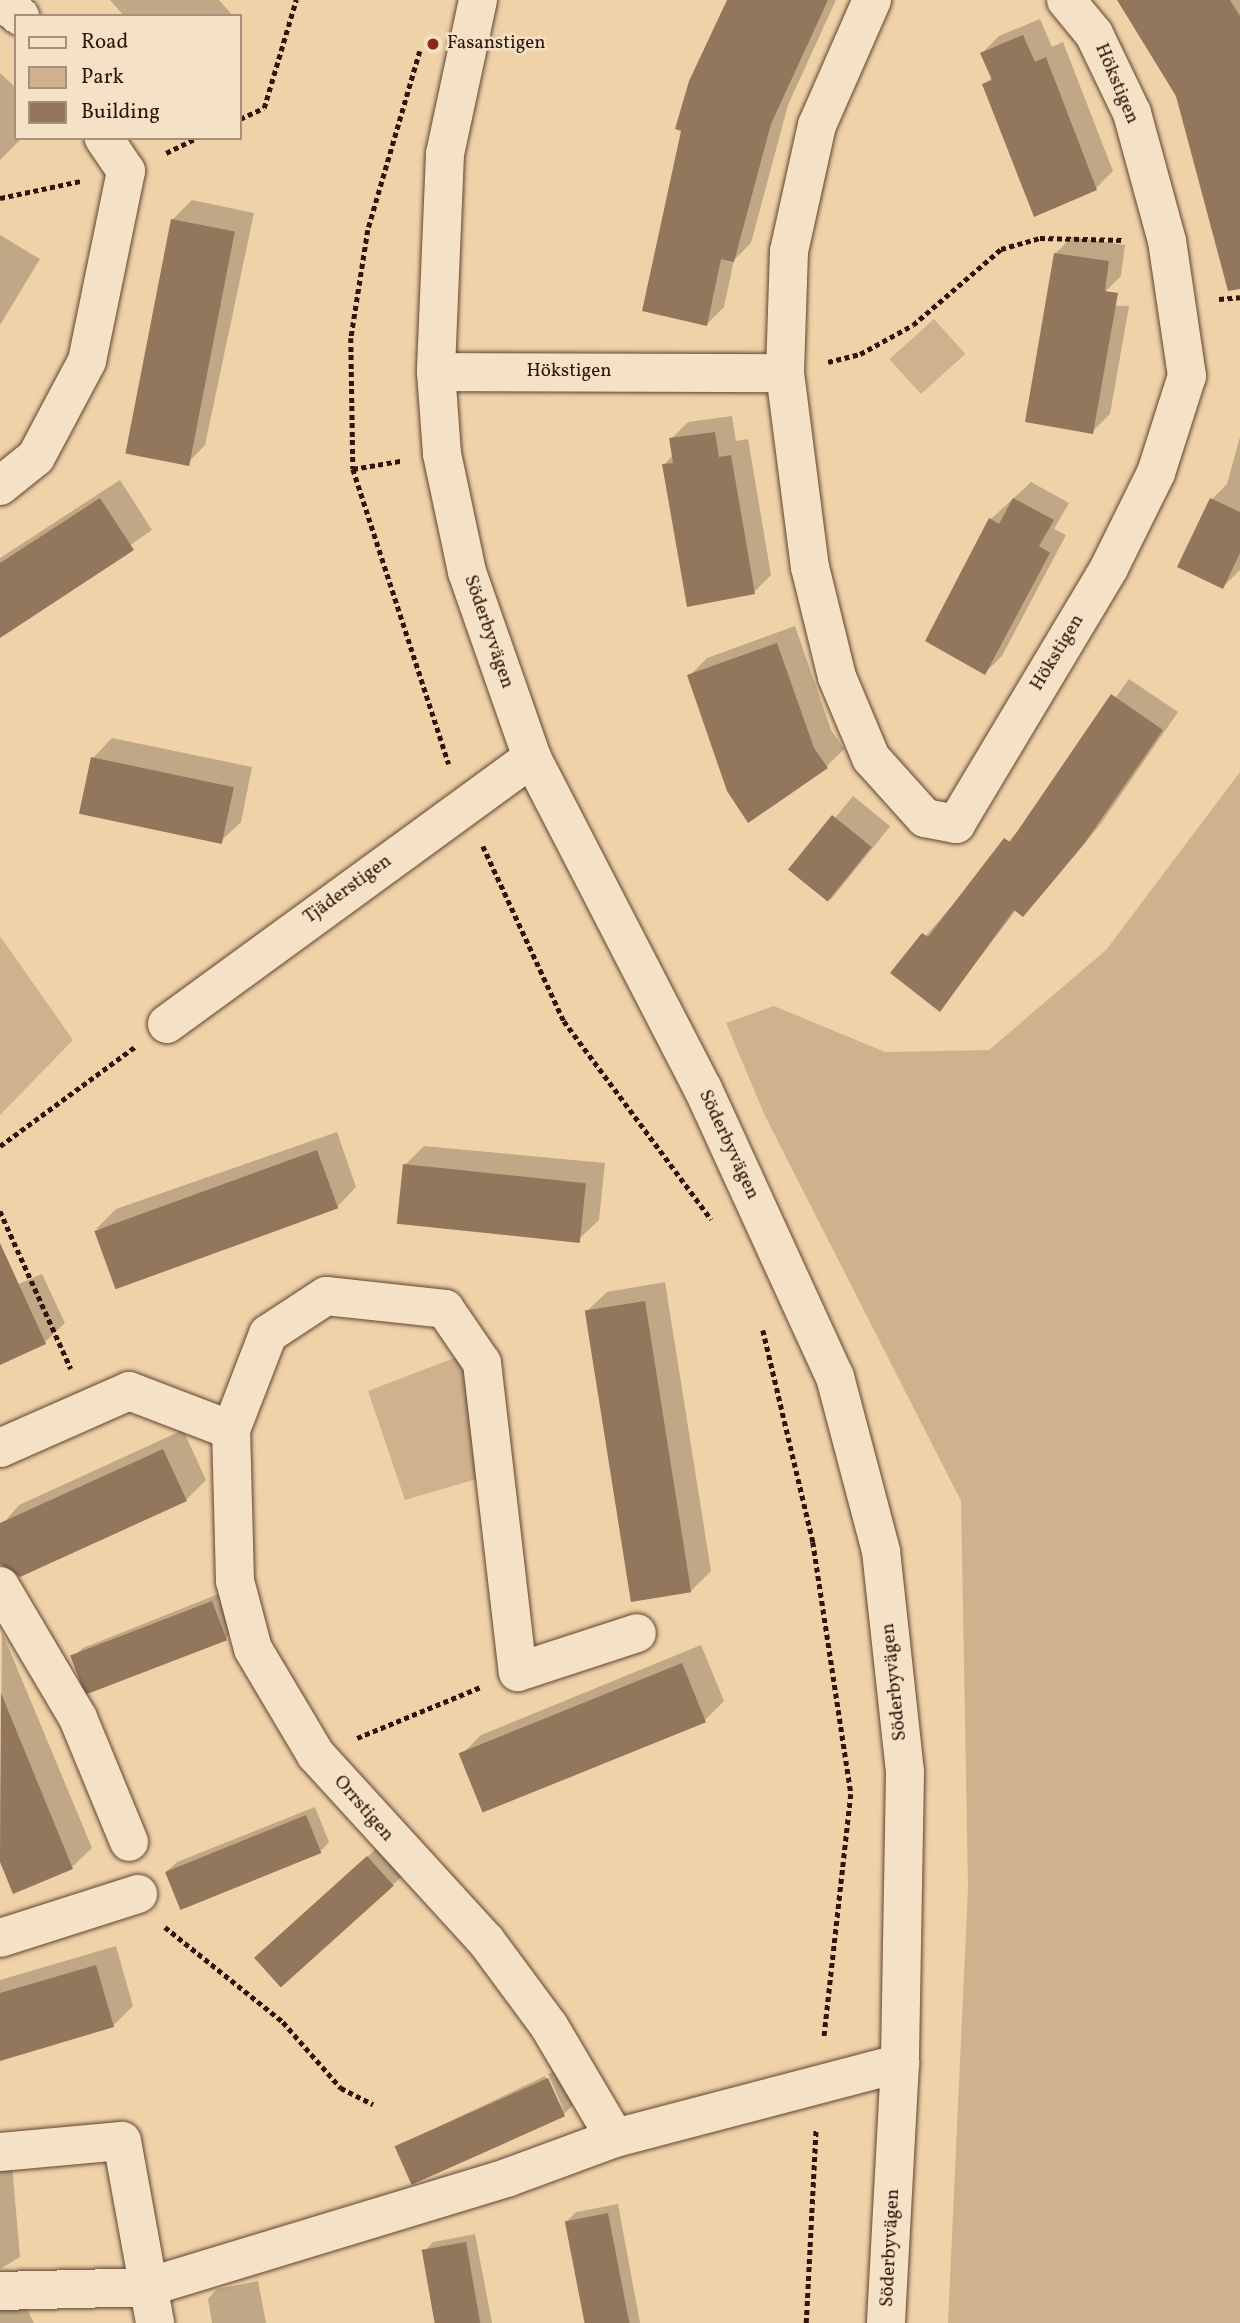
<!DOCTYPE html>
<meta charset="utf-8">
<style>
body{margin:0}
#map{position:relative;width:1240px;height:2323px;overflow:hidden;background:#f0d2a8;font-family:Vollkorn,serif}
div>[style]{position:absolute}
.green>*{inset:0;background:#cfb28d;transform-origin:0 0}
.shadow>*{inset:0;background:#0003;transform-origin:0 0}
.building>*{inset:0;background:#93775d;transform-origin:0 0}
.path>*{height:4.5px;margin-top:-2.25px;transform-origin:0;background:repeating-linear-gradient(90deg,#2f150b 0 5px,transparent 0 8.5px)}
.roads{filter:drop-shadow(0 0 2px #5f4432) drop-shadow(0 0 2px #5f4432)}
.minor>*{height:38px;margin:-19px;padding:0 19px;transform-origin:19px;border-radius:19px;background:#f5e2c6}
.dots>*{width:19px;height:19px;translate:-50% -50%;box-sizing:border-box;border:4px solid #f5e2c6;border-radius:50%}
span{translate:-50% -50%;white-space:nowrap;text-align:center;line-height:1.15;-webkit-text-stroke:5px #f5e2c6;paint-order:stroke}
.poi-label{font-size:19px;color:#2f150b}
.left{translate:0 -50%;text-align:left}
.street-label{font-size:19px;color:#2f150b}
.legend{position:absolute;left:14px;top:14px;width:228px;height:126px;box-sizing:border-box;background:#f5e2c6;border:2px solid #a6907b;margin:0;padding:9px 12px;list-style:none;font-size:21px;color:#2f150b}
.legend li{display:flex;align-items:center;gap:14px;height:35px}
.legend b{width:35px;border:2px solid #a6907b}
</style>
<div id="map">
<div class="green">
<div style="left:934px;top:319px;width:47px;height:60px;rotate:48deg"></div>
<div style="clip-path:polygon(1240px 772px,1240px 2323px,948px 2323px,968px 1887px,961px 1501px,765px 1116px,726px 1023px,774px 1006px,885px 1052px,989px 1050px,1106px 950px)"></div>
<div style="clip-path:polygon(0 936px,73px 1040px,0 1115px)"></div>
<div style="clip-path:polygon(470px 1352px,490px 1475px,405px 1500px,368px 1391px)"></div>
</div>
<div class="shadow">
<div style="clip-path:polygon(110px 0,219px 0,233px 16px,124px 16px)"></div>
<div style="clip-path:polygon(729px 0,836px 0,788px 105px,751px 243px,734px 260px,724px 307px,707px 324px)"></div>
<div style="clip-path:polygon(1240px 0,1240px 263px,1223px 266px,1176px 96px,1119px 1px)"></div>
<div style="clip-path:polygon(1040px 19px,1052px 47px,1063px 42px,1113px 171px,1096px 188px,1035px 214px,984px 85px,992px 77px,982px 53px,999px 36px)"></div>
<div style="clip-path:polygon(0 73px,16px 88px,16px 138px,22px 138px,0 160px)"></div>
<div style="clip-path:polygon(192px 200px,254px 213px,205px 445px,186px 465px,173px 219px)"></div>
<div style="clip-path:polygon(0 235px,40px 259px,0 325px)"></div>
<div style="clip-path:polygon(1072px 237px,1125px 245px,1121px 276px,1104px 293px,1055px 254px)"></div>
<div style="clip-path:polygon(1064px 304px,1129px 306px,1110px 414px,1092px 432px)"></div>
<div style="clip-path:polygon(732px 416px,736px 441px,748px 439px,771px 575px,754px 592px,664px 465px,673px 455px,671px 439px,688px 422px)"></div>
<div style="clip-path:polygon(1240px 437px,1240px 570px,1223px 587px,1212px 499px,1227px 484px)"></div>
<div style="clip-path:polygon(120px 480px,152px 530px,0 636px,0 558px)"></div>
<div style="clip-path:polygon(1031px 482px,1069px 503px,1054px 529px,1066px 535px,1002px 656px,985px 673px,991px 519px)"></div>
<div style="clip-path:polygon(795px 626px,831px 730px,844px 749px,826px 767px,689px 676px,707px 658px)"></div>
<div style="clip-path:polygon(1129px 679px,1178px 712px,1100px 825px,1039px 898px,1022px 915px,1016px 910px,940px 1010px,893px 973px,1024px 824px)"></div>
<div style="clip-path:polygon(112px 738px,252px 767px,241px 822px,221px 841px,93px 758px)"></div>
<div style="left:853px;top:796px;width:48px;height:95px;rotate:39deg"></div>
<div style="clip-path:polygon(337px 1132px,356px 1187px,337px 1207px,96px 1229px,116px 1209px)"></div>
<div style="clip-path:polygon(424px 1146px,605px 1163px,599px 1220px,579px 1239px,405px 1165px)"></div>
<div style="clip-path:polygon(42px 1274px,65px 1323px,45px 1342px,0 1363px,0 1292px)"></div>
<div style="clip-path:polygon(665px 1282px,711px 1571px,691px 1591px,587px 1311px,607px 1292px)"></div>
<div style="clip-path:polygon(183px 1430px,206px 1480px,186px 1500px,0 1527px,19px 1505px)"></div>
<div style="clip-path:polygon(221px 1593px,235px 1628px,226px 1638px,73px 1657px,83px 1648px)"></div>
<div style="clip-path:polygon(2px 1632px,92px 1848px,72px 1867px,14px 1892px,0 1858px)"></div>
<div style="clip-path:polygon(701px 1645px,724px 1701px,705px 1720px,461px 1755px,481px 1735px)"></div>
<div style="clip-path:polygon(315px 1807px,329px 1842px,320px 1852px,167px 1871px,177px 1862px)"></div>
<div style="clip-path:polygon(377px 1848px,402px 1876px,393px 1885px,266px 1948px)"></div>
<div style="clip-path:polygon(116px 1946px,133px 2006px,113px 2026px,0 2059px,0 1980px)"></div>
<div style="clip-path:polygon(558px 2070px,573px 2105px,564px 2114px,396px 2147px,545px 2076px,565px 2113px,548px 2074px)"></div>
<div style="clip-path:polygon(12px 2165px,20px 2257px,0 2269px,0 2166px)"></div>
<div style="clip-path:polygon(618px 2204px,640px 2323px,586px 2323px,566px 2222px,576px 2212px)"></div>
<div style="clip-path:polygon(475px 2234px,492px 2323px,437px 2323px,424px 2252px,433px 2242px)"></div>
<div style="clip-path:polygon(258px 2281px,266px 2323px,212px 2323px,208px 2299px,217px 2289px)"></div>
<div style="clip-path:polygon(0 2301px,24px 2303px,34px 2323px,0 2323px)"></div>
</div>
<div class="building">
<div style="clip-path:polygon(727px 0,828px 0,771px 124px,734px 262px,721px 259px,707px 326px,642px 311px,681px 131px,675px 129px,689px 81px)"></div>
<div style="clip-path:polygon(1117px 0,1230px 0,1240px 16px,1240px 289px,1228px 291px,1176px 96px)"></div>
<div style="clip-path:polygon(1023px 35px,1035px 62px,1046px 57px,1097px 190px,1034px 217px,982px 84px,992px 80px,980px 53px)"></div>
<div style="left:171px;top:219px;width:65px;height:239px;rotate:11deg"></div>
<div style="clip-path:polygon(1054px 253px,1109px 261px,1105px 291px,1118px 293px,1093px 434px,1025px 422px)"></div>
<div style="clip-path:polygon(715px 432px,719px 457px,731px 455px,755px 594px,687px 607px,662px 464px,673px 463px,669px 438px)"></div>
<div style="clip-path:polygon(100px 498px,134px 550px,0 638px,0 563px)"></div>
<div style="clip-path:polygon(1013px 498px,1054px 520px,1039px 546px,1050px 553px,985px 675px,925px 641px,989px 518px,999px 524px)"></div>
<div style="clip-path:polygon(1210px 498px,1240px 512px,1240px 553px,1223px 589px,1177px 567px)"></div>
<div style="clip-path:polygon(777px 643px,814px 748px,828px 768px,748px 823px,727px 791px,687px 675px)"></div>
<div style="clip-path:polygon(1111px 694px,1163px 730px,1084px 844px,1023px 917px,1014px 910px,940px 1012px,890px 973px,922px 933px,928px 937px,1004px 838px,1010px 842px)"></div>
<div style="left:91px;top:757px;width:146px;height:58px;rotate:12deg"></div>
<div style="left:832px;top:815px;width:51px;height:70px;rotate:39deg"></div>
<div style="left:317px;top:1150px;width:62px;height:237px;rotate:70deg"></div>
<div style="left:403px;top:1164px;width:184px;height:60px;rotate:6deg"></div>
<div style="clip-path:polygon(0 1243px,46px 1344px,0 1365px)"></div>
<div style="left:645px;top:1301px;width:295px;height:61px;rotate:81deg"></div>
<div style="clip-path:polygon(163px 1449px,187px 1501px,20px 1577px,0 1564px,0 1523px)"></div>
<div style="left:212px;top:1601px;width:42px;height:152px;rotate:69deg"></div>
<div style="left:682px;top:1663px;width:64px;height:241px;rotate:68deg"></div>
<div style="clip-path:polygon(1px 1693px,73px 1869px,13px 1894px,0 1862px)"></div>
<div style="left:306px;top:1815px;width:41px;height:152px;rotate:68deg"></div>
<div style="left:367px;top:1856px;width:40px;height:152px;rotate:48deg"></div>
<div style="clip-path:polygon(96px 1965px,114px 2027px,0 2061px,0 1993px)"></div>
<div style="left:548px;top:2078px;width:42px;height:168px;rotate:66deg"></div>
<div style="left:608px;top:2213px;width:112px;height:44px;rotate:79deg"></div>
<div style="left:466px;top:2242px;width:82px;height:45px;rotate:80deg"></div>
</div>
<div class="path">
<div style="left:420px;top:51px;width:186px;rotate:106.2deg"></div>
<div style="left:368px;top:230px;width:109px;rotate:98.9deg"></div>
<div style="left:351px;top:338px;width:131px;rotate:89.1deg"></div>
<div style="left:353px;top:469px;width:310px;rotate:72deg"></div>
<div style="left:240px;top:119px;width:26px;rotate:-25deg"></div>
<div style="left:264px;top:108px;width:113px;rotate:-73.5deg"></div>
<div style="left:166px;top:153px;width:34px;rotate:-26deg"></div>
<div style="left:0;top:198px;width:83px;rotate:-11.9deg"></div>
<div style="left:1219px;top:299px;width:21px;rotate:-5deg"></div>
<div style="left:828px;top:362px;width:33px;rotate:-14deg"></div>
<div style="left:860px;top:354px;width:60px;rotate:-28.7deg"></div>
<div style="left:913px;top:325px;width:116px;rotate:-40.8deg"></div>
<div style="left:1001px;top:249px;width:41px;rotate:-15.8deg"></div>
<div style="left:1040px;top:238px;width:84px;rotate:1.4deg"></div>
<div style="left:353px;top:469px;width:48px;rotate:-9.7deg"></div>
<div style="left:483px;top:846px;width:193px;rotate:65.2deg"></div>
<div style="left:564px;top:1021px;width:247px;rotate:53.4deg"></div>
<div style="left:0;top:1146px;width:167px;rotate:-36.3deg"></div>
<div style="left:0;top:1211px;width:173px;rotate:65.8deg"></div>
<div style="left:763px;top:1330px;width:218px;rotate:76.7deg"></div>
<div style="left:813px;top:1542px;width:255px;rotate:81.4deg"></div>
<div style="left:851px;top:1794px;width:246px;rotate:96.3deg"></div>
<div style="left:357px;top:1738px;width:134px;rotate:-22.4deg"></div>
<div style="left:165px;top:1927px;width:151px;rotate:38.8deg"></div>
<div style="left:283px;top:2022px;width:88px;rotate:48.7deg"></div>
<div style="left:341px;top:2088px;width:36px;rotate:27deg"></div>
<div style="left:806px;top:2323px;width:195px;rotate:-87.1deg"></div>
</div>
<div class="roads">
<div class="minor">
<div style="left:0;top:0;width:26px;rotate:39deg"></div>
<div style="left:478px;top:0;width:157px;rotate:102.1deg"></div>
<div style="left:445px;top:154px;width:218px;rotate:92.4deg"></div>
<div style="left:436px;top:372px;width:82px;rotate:85.8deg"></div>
<div style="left:442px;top:454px;width:121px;rotate:78deg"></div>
<div style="left:467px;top:572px;width:197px;rotate:70.7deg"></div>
<div style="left:532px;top:758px;width:373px;rotate:62.7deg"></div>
<div style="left:703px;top:1089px;width:317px;rotate:65.4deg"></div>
<div style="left:835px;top:1377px;width:180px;rotate:75.2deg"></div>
<div style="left:881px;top:1551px;width:222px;rotate:83.8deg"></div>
<div style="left:905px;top:1772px;width:291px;rotate:91deg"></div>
<div style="left:900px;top:2063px;width:260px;rotate:93.1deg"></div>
<div style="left:872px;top:0;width:137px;rotate:113.7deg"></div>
<div style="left:817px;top:125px;width:129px;rotate:102.5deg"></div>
<div style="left:789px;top:251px;width:122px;rotate:91.9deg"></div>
<div style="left:785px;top:373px;width:196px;rotate:82.7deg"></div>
<div style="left:810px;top:567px;width:113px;rotate:76.2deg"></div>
<div style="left:837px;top:677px;width:88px;rotate:67.2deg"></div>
<div style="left:871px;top:758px;width:81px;rotate:48deg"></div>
<div style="left:925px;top:818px;width:32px;rotate:11deg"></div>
<div style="left:956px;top:824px;width:298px;rotate:-59.1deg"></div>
<div style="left:1109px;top:568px;width:106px;rotate:-63.7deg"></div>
<div style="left:1156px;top:473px;width:102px;rotate:-72.3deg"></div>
<div style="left:1187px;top:376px;width:136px;rotate:-98.4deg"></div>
<div style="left:1167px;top:241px;width:133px;rotate:-105.3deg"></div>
<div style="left:1132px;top:113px;width:88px;rotate:-115.7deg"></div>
<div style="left:1094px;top:34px;width:44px;rotate:-129.5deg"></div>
<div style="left:436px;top:372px;width:349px;rotate:0.2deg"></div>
<div style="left:0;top:486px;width:46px;rotate:-38.9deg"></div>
<div style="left:36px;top:457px;width:109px;rotate:-62deg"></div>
<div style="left:87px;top:361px;width:194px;rotate:-78.4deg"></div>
<div style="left:126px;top:171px;width:40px;rotate:-124deg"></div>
<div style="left:167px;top:1024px;width:452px;rotate:-36.1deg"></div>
<div style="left:0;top:1448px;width:141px;rotate:-23.8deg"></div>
<div style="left:129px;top:1391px;width:109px;rotate:20.9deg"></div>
<div style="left:0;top:1586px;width:153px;rotate:59.4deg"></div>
<div style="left:78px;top:1718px;width:134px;rotate:67.6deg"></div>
<div style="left:0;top:1938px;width:145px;rotate:-17.7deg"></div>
<div style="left:615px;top:2138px;width:130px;rotate:-120.5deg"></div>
<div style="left:549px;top:2026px;width:106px;rotate:-126.5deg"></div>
<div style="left:486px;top:1941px;width:252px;rotate:-132.4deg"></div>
<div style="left:316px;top:1755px;width:123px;rotate:-120.7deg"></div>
<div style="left:253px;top:1649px;width:70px;rotate:-104.8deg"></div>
<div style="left:235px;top:1581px;width:151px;rotate:-91.5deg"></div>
<div style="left:231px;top:1430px;width:103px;rotate:-68.9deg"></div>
<div style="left:268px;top:1334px;width:69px;rotate:-33.2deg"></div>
<div style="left:326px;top:1296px;width:120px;rotate:6.2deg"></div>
<div style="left:445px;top:1309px;width:65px;rotate:55.6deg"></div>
<div style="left:482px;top:1363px;width:311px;rotate:83.4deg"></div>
<div style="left:518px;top:1672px;width:125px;rotate:-18.1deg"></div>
<div style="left:0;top:2152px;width:122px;rotate:-5.2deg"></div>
<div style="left:122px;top:2141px;width:185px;rotate:79.7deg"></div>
<div style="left:0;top:2291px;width:148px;rotate:-1.5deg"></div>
<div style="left:148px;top:2287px;width:377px;rotate:-16.9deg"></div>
<div style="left:509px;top:2177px;width:113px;rotate:-20.2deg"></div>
<div style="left:615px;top:2138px;width:295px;rotate:-14.7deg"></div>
</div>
</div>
<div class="dots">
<div style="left:433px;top:44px;background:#8f2418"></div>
</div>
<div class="poi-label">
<span class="left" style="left:447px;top:44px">Fasanstigen</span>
</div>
<div class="street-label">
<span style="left:1116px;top:84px;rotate:67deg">Hökstigen</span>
<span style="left:569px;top:372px">Hökstigen</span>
<span style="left:488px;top:632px;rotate:71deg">Söderbyvägen</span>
<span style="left:1058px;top:653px;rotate:-59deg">Hökstigen</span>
<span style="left:348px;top:890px;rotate:-36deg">Tjäderstigen</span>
<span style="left:728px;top:1145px;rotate:65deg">Söderbyvägen</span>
<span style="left:895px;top:1682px;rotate:-96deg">Söderbyvägen</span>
<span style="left:363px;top:1809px;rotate:49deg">Orrstigen</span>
<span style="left:891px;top:2248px;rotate:-87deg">Söderbyvägen</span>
</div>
<ul class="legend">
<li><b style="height:9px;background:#f5e2c6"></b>Road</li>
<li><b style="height:19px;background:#cfb28d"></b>Park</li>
<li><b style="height:19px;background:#93775d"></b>Building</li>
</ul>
</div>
